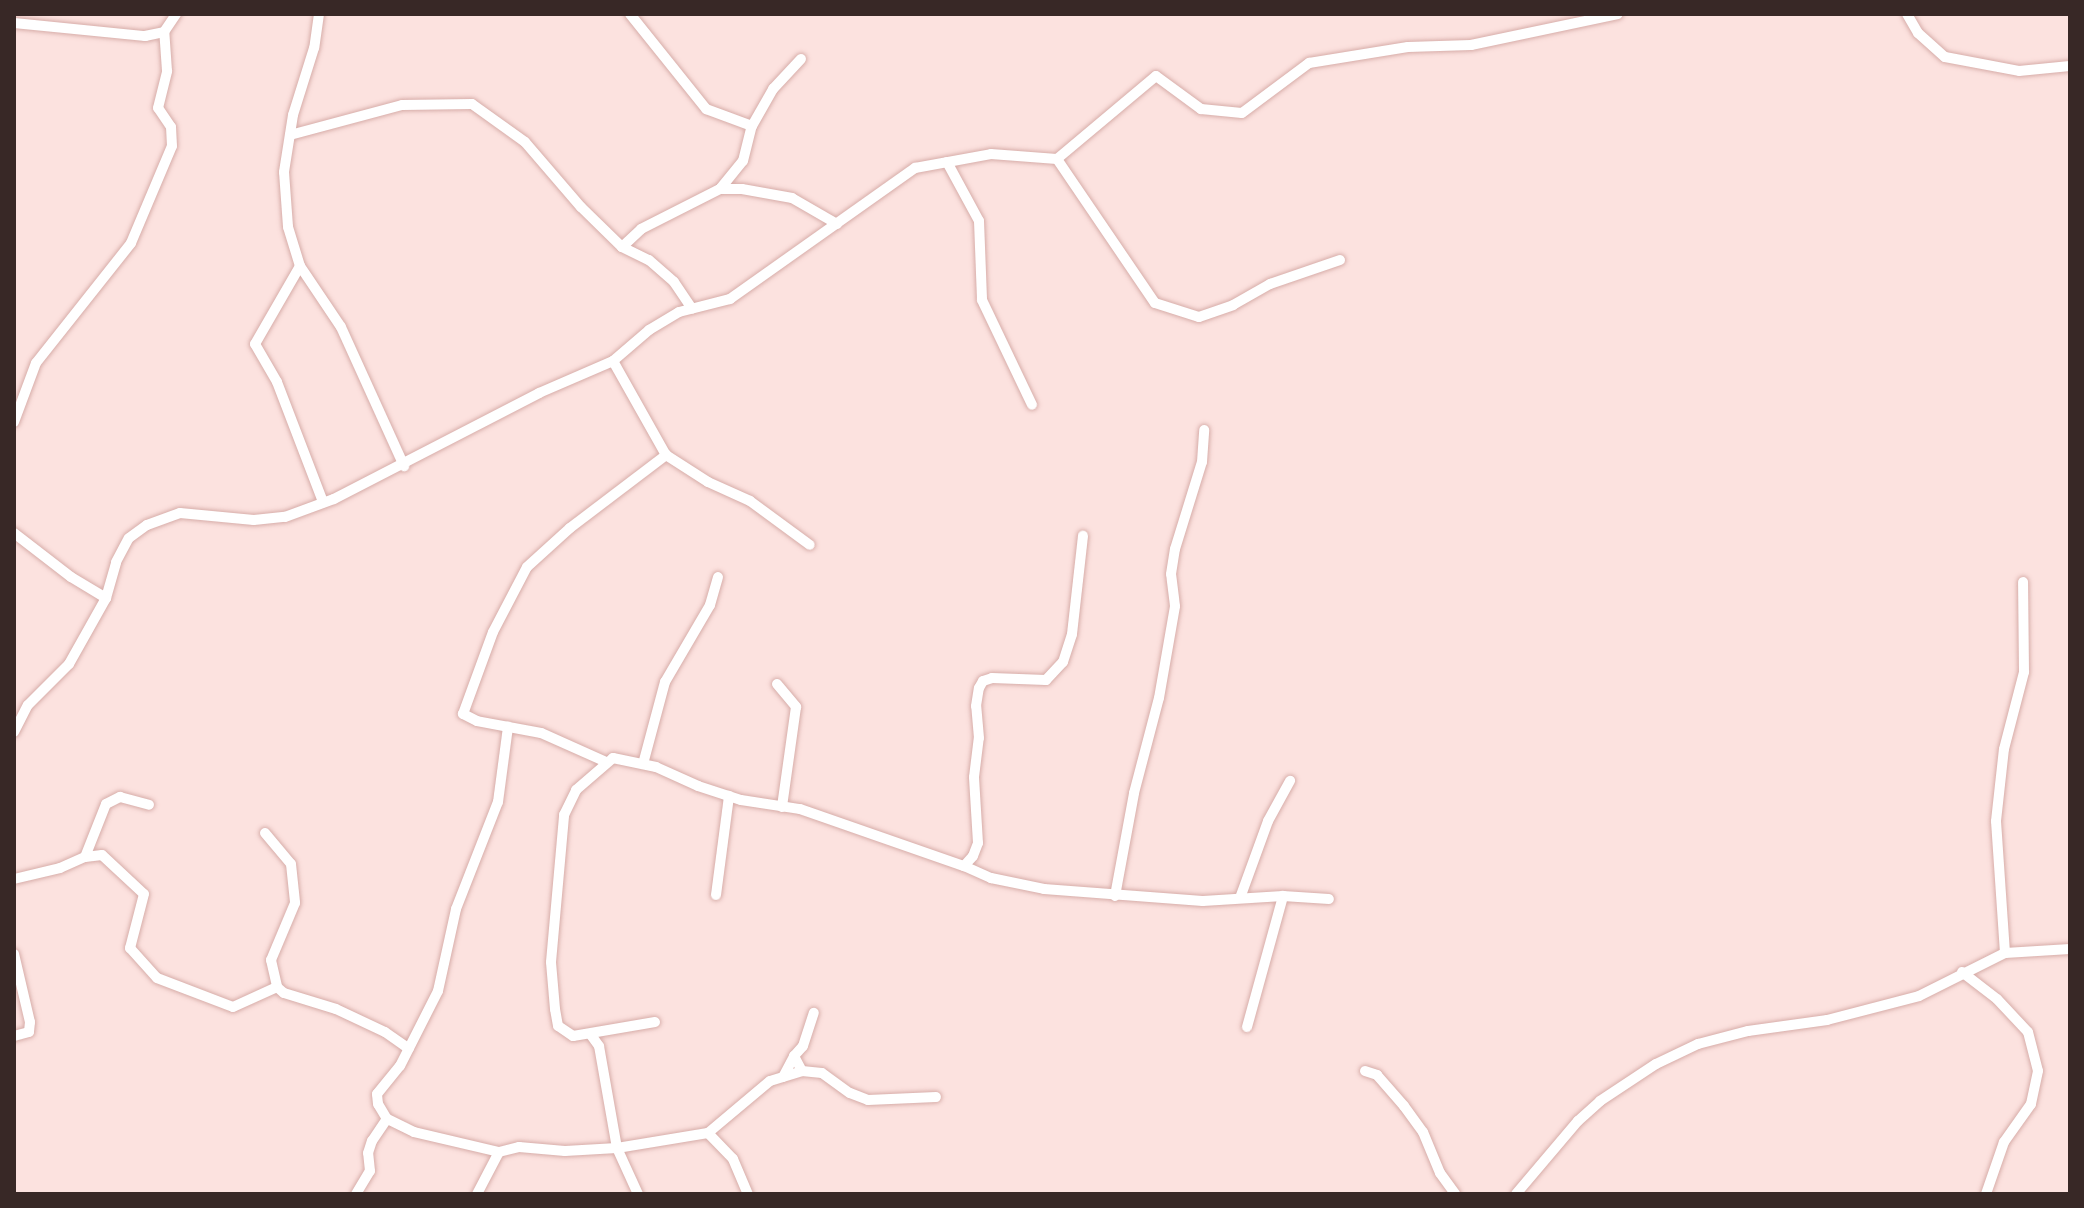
<!DOCTYPE html>
<style>
body{margin:0}
#map{position:relative;width:2084px;height:1208px;overflow:hidden;background:#fce2df;font-family:"Public Sans",sans-serif}
div>[style]{position:absolute}
.roads{filter:drop-shadow(0 0 2px #d7ada9) drop-shadow(0 0 2px #d7ada9)}
.minor>*{height:10px;margin:-5px;padding:0 5px;transform-origin:5px;border-radius:5px;background:#fff}
span{translate:-50% -50%;white-space:nowrap;text-align:center;line-height:1.15;-webkit-text-stroke:6px #fdf4f3;paint-order:stroke}
.frame{position:absolute;inset:0;border:16px solid #382826;pointer-events:none}
</style>
<div id="map">
<div class="roads">
<div class="minor">
<div style="left:319px;top:14px;width:34px;rotate:98deg"></div>
<div style="left:314px;top:48px;width:70px;rotate:107.4deg"></div>
<div style="left:293px;top:115px;width:58px;rotate:99deg"></div>
<div style="left:284px;top:172px;width:55px;rotate:85.8deg"></div>
<div style="left:288px;top:227px;width:41px;rotate:72.9deg"></div>
<div style="left:300px;top:266px;width:90px;rotate:120deg"></div>
<div style="left:255px;top:344px;width:44px;rotate:59.9deg"></div>
<div style="left:277px;top:382px;width:129px;rotate:69deg"></div>
<div style="left:630px;top:14px;width:122px;rotate:51.3deg"></div>
<div style="left:706px;top:109px;width:49px;rotate:20.3deg"></div>
<div style="left:1907px;top:14px;width:22px;rotate:60deg"></div>
<div style="left:1918px;top:33px;width:36px;rotate:42deg"></div>
<div style="left:1945px;top:57px;width:75px;rotate:10.7deg"></div>
<div style="left:2019px;top:71px;width:51px;rotate:-5.6deg"></div>
<div style="left:14px;top:23px;width:132px;rotate:5.7deg"></div>
<div style="left:145px;top:36px;width:19px;rotate:-12deg"></div>
<div style="left:164px;top:32px;width:22px;rotate:-56deg"></div>
<div style="left:290px;top:135px;width:116px;rotate:-15deg"></div>
<div style="left:402px;top:105px;width:70px;rotate:-0.8deg"></div>
<div style="left:472px;top:104px;width:65px;rotate:35.6deg"></div>
<div style="left:525px;top:142px;width:86px;rotate:49.3deg"></div>
<div style="left:581px;top:207px;width:57px;rotate:44.3deg"></div>
<div style="left:622px;top:247px;width:30px;rotate:26deg"></div>
<div style="left:649px;top:260px;width:33px;rotate:41deg"></div>
<div style="left:674px;top:282px;width:32px;rotate:56deg"></div>
<div style="left:1057px;top:159px;width:174px;rotate:55.8deg"></div>
<div style="left:1155px;top:303px;width:46px;rotate:17.7deg"></div>
<div style="left:1199px;top:317px;width:36px;rotate:-19deg"></div>
<div style="left:1233px;top:305px;width:43px;rotate:-29.6deg"></div>
<div style="left:1270px;top:284px;width:74px;rotate:-18.9deg"></div>
<div style="left:947px;top:162px;width:67px;rotate:61.5deg"></div>
<div style="left:979px;top:221px;width:79px;rotate:87.8deg"></div>
<div style="left:982px;top:300px;width:116px;rotate:64.5deg"></div>
<div style="left:720px;top:189px;width:36px;rotate:-51deg"></div>
<div style="left:743px;top:161px;width:36px;rotate:-76deg"></div>
<div style="left:752px;top:126px;width:43px;rotate:-60.4deg"></div>
<div style="left:773px;top:89px;width:41px;rotate:-47deg"></div>
<div style="left:622px;top:247px;width:26px;rotate:-43deg"></div>
<div style="left:641px;top:229px;width:89px;rotate:-26.9deg"></div>
<div style="left:720px;top:189px;width:22px"></div>
<div style="left:742px;top:189px;width:51px;rotate:10.2deg"></div>
<div style="left:792px;top:198px;width:52px;rotate:30deg"></div>
<div style="left:300px;top:266px;width:73px;rotate:56.1deg"></div>
<div style="left:341px;top:327px;width:153px;rotate:65.6deg"></div>
<div style="left:613px;top:361px;width:108px;rotate:60.6deg"></div>
<div style="left:666px;top:455px;width:50px;rotate:32.7deg"></div>
<div style="left:708px;top:482px;width:46px;rotate:24.3deg"></div>
<div style="left:750px;top:501px;width:74px;rotate:36.3deg"></div>
<div style="left:14px;top:422px;width:63px;rotate:-69.6deg"></div>
<div style="left:36px;top:363px;width:153px;rotate:-51.6deg"></div>
<div style="left:131px;top:243px;width:105px;rotate:-67.1deg"></div>
<div style="left:172px;top:146px;width:19px;rotate:-93deg"></div>
<div style="left:171px;top:127px;width:23px;rotate:-124deg"></div>
<div style="left:158px;top:108px;width:38px;rotate:-76deg"></div>
<div style="left:167px;top:71px;width:39px;rotate:-94deg"></div>
<div style="left:14px;top:533px;width:72px;rotate:37.7deg"></div>
<div style="left:71px;top:577px;width:41px;rotate:31deg"></div>
<div style="left:777px;top:684px;width:30px;rotate:50deg"></div>
<div style="left:796px;top:707px;width:101px;rotate:98deg"></div>
<div style="left:14px;top:732px;width:30px;rotate:-63deg"></div>
<div style="left:28px;top:705px;width:58px;rotate:-45deg"></div>
<div style="left:69px;top:664px;width:76px;rotate:-60.7deg"></div>
<div style="left:106px;top:598px;width:37px;rotate:-74deg"></div>
<div style="left:116px;top:562px;width:27px;rotate:-62deg"></div>
<div style="left:129px;top:538px;width:22px;rotate:-36deg"></div>
<div style="left:147px;top:525px;width:35px;rotate:-20deg"></div>
<div style="left:180px;top:513px;width:74px;rotate:5.4deg"></div>
<div style="left:254px;top:520px;width:31px;rotate:-6deg"></div>
<div style="left:285px;top:517px;width:52px;rotate:-20.2deg"></div>
<div style="left:334px;top:499px;width:231px;rotate:-27.3deg"></div>
<div style="left:539px;top:393px;width:81px;rotate:-23.4deg"></div>
<div style="left:613px;top:361px;width:48px;rotate:-40.7deg"></div>
<div style="left:649px;top:330px;width:35px;rotate:-31deg"></div>
<div style="left:679px;top:312px;width:53px;rotate:-14.3deg"></div>
<div style="left:730px;top:299px;width:227px;rotate:-35.3deg"></div>
<div style="left:915px;top:168px;width:77px;rotate:-10.4deg"></div>
<div style="left:991px;top:154px;width:66px;rotate:4.3deg"></div>
<div style="left:1057px;top:159px;width:129px;rotate:-40deg"></div>
<div style="left:1156px;top:76px;width:56px;rotate:36.3deg"></div>
<div style="left:1201px;top:109px;width:41px;rotate:5.6deg"></div>
<div style="left:1242px;top:113px;width:84px;rotate:-36.7deg"></div>
<div style="left:1309px;top:63px;width:100px;rotate:-9.2deg"></div>
<div style="left:1408px;top:47px;width:63px;rotate:-1.8deg"></div>
<div style="left:1471px;top:45px;width:150px;rotate:-11.9deg"></div>
<div style="left:604px;top:761px;width:69px;rotate:-156deg"></div>
<div style="left:541px;top:733px;width:65px;rotate:-169.4deg"></div>
<div style="left:477px;top:721px;width:16px;rotate:-153deg"></div>
<div style="left:463px;top:714px;width:87px;rotate:-69.9deg"></div>
<div style="left:493px;top:632px;width:73px;rotate:-62.4deg"></div>
<div style="left:527px;top:567px;width:58px;rotate:-42.2deg"></div>
<div style="left:570px;top:528px;width:121px;rotate:-37.2deg"></div>
<div style="left:643px;top:764px;width:85px;rotate:-75deg"></div>
<div style="left:665px;top:682px;width:89px;rotate:-59.7deg"></div>
<div style="left:710px;top:605px;width:29px;rotate:-74deg"></div>
<div style="left:265px;top:833px;width:40px;rotate:50deg"></div>
<div style="left:291px;top:864px;width:39px;rotate:84deg"></div>
<div style="left:295px;top:903px;width:62px;rotate:112.8deg"></div>
<div style="left:271px;top:960px;width:28px;rotate:77deg"></div>
<div style="left:277px;top:987px;width:9px;rotate:41deg"></div>
<div style="left:284px;top:993px;width:54px;rotate:17.1deg"></div>
<div style="left:336px;top:1009px;width:54px;rotate:25.1deg"></div>
<div style="left:385px;top:1032px;width:29px;rotate:35deg"></div>
<div style="left:85px;top:857px;width:57px;rotate:-68.4deg"></div>
<div style="left:106px;top:804px;width:16px;rotate:-27deg"></div>
<div style="left:120px;top:797px;width:30px;rotate:15deg"></div>
<div style="left:964px;top:866px;width:13px;rotate:-48deg"></div>
<div style="left:973px;top:856px;width:14px;rotate:-69deg"></div>
<div style="left:978px;top:843px;width:66px;rotate:-93.5deg"></div>
<div style="left:974px;top:777px;width:39px;rotate:-83deg"></div>
<div style="left:979px;top:738px;width:32px;rotate:-95deg"></div>
<div style="left:976px;top:706px;width:18px;rotate:-81deg"></div>
<div style="left:979px;top:688px;width:8px;rotate:-60deg"></div>
<div style="left:983px;top:681px;width:9px;rotate:-18deg"></div>
<div style="left:992px;top:678px;width:54px;rotate:2.1deg"></div>
<div style="left:1046px;top:680px;width:25px;rotate:-47deg"></div>
<div style="left:1063px;top:662px;width:29px;rotate:-72deg"></div>
<div style="left:1072px;top:634px;width:99px;rotate:-83.6deg"></div>
<div style="left:14px;top:879px;width:47px;rotate:-13.4deg"></div>
<div style="left:60px;top:868px;width:27px;rotate:-24deg"></div>
<div style="left:85px;top:857px;width:17px;rotate:-7deg"></div>
<div style="left:102px;top:855px;width:57px;rotate:42.9deg"></div>
<div style="left:144px;top:894px;width:56px;rotate:104.5deg"></div>
<div style="left:130px;top:948px;width:40px;rotate:48deg"></div>
<div style="left:157px;top:978px;width:81px;rotate:20.9deg"></div>
<div style="left:233px;top:1007px;width:48px;rotate:-24.4deg"></div>
<div style="left:716px;top:895px;width:100px;rotate:-82.5deg"></div>
<div style="left:1115px;top:896px;width:105px;rotate:-79.5deg"></div>
<div style="left:1134px;top:793px;width:98px;rotate:-75.3deg"></div>
<div style="left:1159px;top:698px;width:93px;rotate:-80.1deg"></div>
<div style="left:1175px;top:606px;width:32px;rotate:-97deg"></div>
<div style="left:1171px;top:574px;width:25px;rotate:-81deg"></div>
<div style="left:1175px;top:549px;width:91px;rotate:-72.8deg"></div>
<div style="left:1202px;top:462px;width:32px;rotate:-86deg"></div>
<div style="left:1240px;top:898px;width:82px;rotate:-70deg"></div>
<div style="left:1268px;top:821px;width:46px;rotate:-61.2deg"></div>
<div style="left:2005px;top:953px;width:132px;rotate:-93.9deg"></div>
<div style="left:1996px;top:821px;width:72px;rotate:-83.7deg"></div>
<div style="left:2004px;top:749px;width:80px;rotate:-75.4deg"></div>
<div style="left:2024px;top:672px;width:90px;rotate:-90.6deg"></div>
<div style="left:14px;top:954px;width:70px;rotate:76.8deg"></div>
<div style="left:30px;top:1022px;width:10px;rotate:96deg"></div>
<div style="left:29px;top:1032px;width:16px;rotate:165deg"></div>
<div style="left:1962px;top:972px;width:44px;rotate:37.6deg"></div>
<div style="left:1997px;top:999px;width:45px;rotate:46.8deg"></div>
<div style="left:2028px;top:1032px;width:40px;rotate:75.6deg"></div>
<div style="left:2038px;top:1071px;width:34px;rotate:102deg"></div>
<div style="left:2031px;top:1104px;width:47px;rotate:125.4deg"></div>
<div style="left:2004px;top:1142px;width:55px;rotate:109.1deg"></div>
<div style="left:655px;top:1022px;width:83px;rotate:170.3deg"></div>
<div style="left:573px;top:1036px;width:18px;rotate:-146deg"></div>
<div style="left:558px;top:1026px;width:17px;rotate:-100deg"></div>
<div style="left:555px;top:1009px;width:47px;rotate:-94.9deg"></div>
<div style="left:551px;top:962px;width:148px;rotate:-84.9deg"></div>
<div style="left:564px;top:815px;width:28px;rotate:-64deg"></div>
<div style="left:576px;top:790px;width:49px;rotate:-40.9deg"></div>
<div style="left:613px;top:758px;width:44px;rotate:11.8deg"></div>
<div style="left:656px;top:767px;width:46px;rotate:24.3deg"></div>
<div style="left:698px;top:786px;width:45px;rotate:18deg"></div>
<div style="left:741px;top:800px;width:60px;rotate:8.7deg"></div>
<div style="left:800px;top:809px;width:174px;rotate:19.2deg"></div>
<div style="left:964px;top:866px;width:30px;rotate:24deg"></div>
<div style="left:991px;top:878px;width:54px;rotate:11.7deg"></div>
<div style="left:1044px;top:889px;width:159px;rotate:4.3deg"></div>
<div style="left:1203px;top:901px;width:80px;rotate:-3.6deg"></div>
<div style="left:1283px;top:896px;width:46px;rotate:3.7deg"></div>
<div style="left:1247px;top:1027px;width:136px;rotate:-74.6deg"></div>
<div style="left:591px;top:1035px;width:14px;rotate:54deg"></div>
<div style="left:599px;top:1046px;width:104px;rotate:80deg"></div>
<div style="left:617px;top:1148px;width:51px;rotate:65.5deg"></div>
<div style="left:794px;top:1056px;width:13px;rotate:-48deg"></div>
<div style="left:803px;top:1046px;width:35px;rotate:-72deg"></div>
<div style="left:1365px;top:1071px;width:13px;rotate:18deg"></div>
<div style="left:1377px;top:1075px;width:41px;rotate:48.9deg"></div>
<div style="left:1404px;top:1106px;width:32px;rotate:54deg"></div>
<div style="left:1423px;top:1132px;width:44px;rotate:67.5deg"></div>
<div style="left:1440px;top:1173px;width:26px;rotate:54deg"></div>
<div style="left:783px;top:1077px;width:24px;rotate:-62deg"></div>
<div style="left:794px;top:1056px;width:17px;rotate:62deg"></div>
<div style="left:708px;top:1133px;width:36px;rotate:46deg"></div>
<div style="left:733px;top:1159px;width:38px;rotate:67deg"></div>
<div style="left:499px;top:1152px;width:87px;rotate:-166.8deg"></div>
<div style="left:414px;top:1132px;width:30px;rotate:-154deg"></div>
<div style="left:387px;top:1119px;width:17px;rotate:-121deg"></div>
<div style="left:378px;top:1104px;width:10px;rotate:-96deg"></div>
<div style="left:377px;top:1094px;width:36px;rotate:-51deg"></div>
<div style="left:400px;top:1066px;width:84px;rotate:-63.1deg"></div>
<div style="left:438px;top:991px;width:84px;rotate:-77.6deg"></div>
<div style="left:456px;top:909px;width:115px;rotate:-68.6deg"></div>
<div style="left:498px;top:802px;width:76px;rotate:-82.4deg"></div>
<div style="left:356px;top:1194px;width:27px;rotate:-59deg"></div>
<div style="left:370px;top:1171px;width:18px;rotate:-96deg"></div>
<div style="left:368px;top:1153px;width:13px;rotate:-72deg"></div>
<div style="left:372px;top:1141px;width:27px;rotate:-56deg"></div>
<div style="left:477px;top:1194px;width:47px;rotate:-62.4deg"></div>
<div style="left:499px;top:1152px;width:21px;rotate:-14deg"></div>
<div style="left:519px;top:1147px;width:46px;rotate:5deg"></div>
<div style="left:565px;top:1151px;width:52px;rotate:-3.3deg"></div>
<div style="left:617px;top:1148px;width:92px;rotate:-9.4deg"></div>
<div style="left:708px;top:1133px;width:81px;rotate:-40deg"></div>
<div style="left:770px;top:1081px;width:34px;rotate:-17deg"></div>
<div style="left:802px;top:1071px;width:20px;rotate:6deg"></div>
<div style="left:822px;top:1073px;width:34px;rotate:36deg"></div>
<div style="left:850px;top:1093px;width:19px;rotate:21deg"></div>
<div style="left:868px;top:1100px;width:68px;rotate:-2.5deg"></div>
<div style="left:1516px;top:1194px;width:96px;rotate:-49.7deg"></div>
<div style="left:1578px;top:1121px;width:30px;rotate:-42deg"></div>
<div style="left:1600px;top:1101px;width:67px;rotate:-33.5deg"></div>
<div style="left:1656px;top:1064px;width:47px;rotate:-25.5deg"></div>
<div style="left:1698px;top:1044px;width:52px;rotate:-14.6deg"></div>
<div style="left:1748px;top:1031px;width:80px;rotate:-7.9deg"></div>
<div style="left:1827px;top:1020px;width:95px;rotate:-14.6deg"></div>
<div style="left:1919px;top:996px;width:96px;rotate:-26.6deg"></div>
<div style="left:2005px;top:953px;width:65px;rotate:-3.5deg"></div>
</div>
</div>
<div class="frame"></div>
</div>
